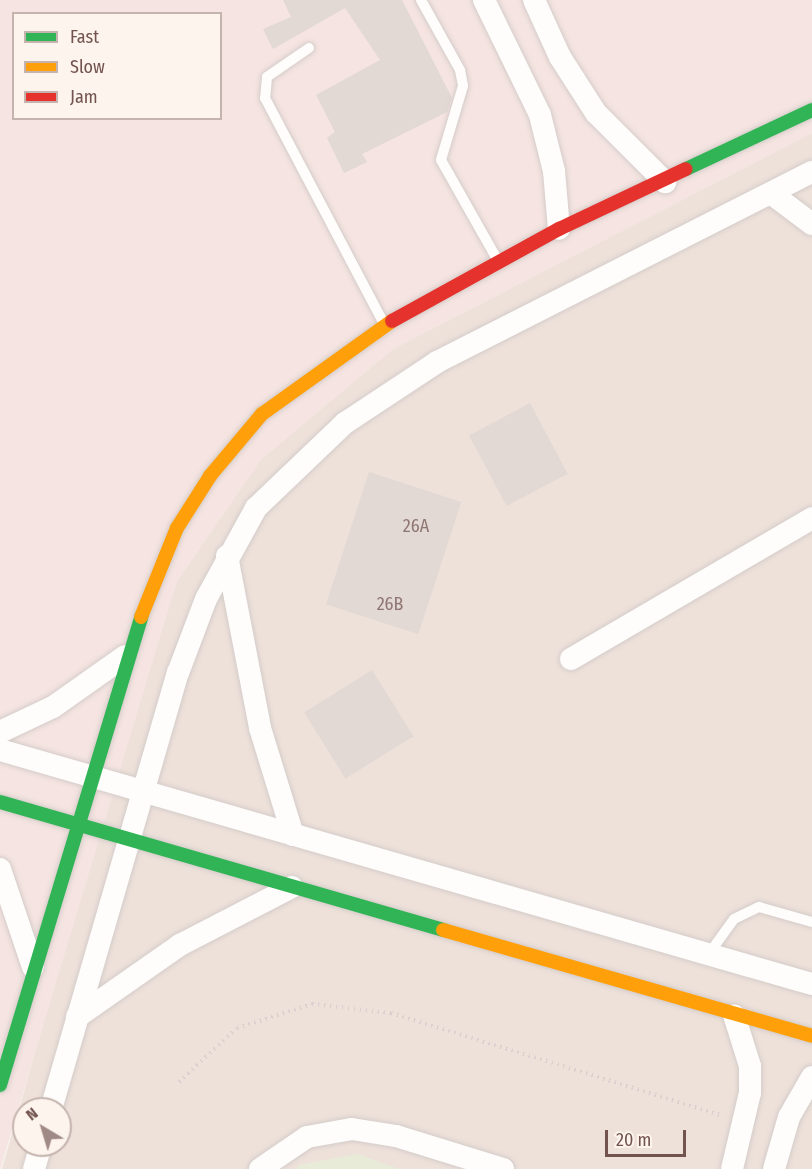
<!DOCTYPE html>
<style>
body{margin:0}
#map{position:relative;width:812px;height:1169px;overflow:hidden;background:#f6f0ec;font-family:"Fira Sans Condensed",sans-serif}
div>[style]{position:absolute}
.residential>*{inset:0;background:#eee1da}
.commercial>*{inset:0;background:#f5e4e1}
.green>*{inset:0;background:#e7ebd8}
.building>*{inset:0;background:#e2d8d4;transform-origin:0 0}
.path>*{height:4px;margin-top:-2px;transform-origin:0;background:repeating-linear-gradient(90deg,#d9d0cf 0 1.5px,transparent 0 6px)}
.roads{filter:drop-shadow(0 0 2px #d4ccc9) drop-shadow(0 0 2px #d4ccc9)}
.lane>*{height:10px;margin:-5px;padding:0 5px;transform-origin:5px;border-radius:5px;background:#fefdfc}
.street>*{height:22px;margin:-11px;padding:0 11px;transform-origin:11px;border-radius:11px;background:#fefdfc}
.fast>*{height:14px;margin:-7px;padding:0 7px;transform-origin:7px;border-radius:7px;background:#30b455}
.slow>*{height:14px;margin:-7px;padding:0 7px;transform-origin:7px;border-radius:7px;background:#ff9f0a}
.jam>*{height:14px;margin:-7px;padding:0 7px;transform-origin:7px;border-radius:7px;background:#e5322d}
span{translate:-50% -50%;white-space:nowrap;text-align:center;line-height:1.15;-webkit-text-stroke:5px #fdf4ee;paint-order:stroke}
.number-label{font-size:18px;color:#907672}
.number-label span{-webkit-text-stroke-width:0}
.legend{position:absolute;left:12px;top:12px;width:210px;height:108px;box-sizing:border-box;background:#fdf4ee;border:2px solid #c5b4ae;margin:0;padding:8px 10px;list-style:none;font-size:18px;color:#72534e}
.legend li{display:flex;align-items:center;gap:12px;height:30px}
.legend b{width:30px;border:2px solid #c5b4ae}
.north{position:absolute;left:12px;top:1097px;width:60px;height:60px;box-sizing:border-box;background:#fdf4ee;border:2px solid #c5b4ae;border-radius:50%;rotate:322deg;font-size:16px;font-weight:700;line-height:24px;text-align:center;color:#72534e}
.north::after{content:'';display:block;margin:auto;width:21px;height:27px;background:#a08a85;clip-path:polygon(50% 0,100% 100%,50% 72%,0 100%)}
.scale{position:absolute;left:605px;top:1130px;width:81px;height:27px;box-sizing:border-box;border:3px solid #72534e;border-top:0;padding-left:8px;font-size:18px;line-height:21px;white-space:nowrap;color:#72534e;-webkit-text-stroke:4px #fdf4ee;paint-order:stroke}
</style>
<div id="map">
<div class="residential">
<div style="clip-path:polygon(evenodd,812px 133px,812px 1169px,2px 1169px,104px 810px,177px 581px,261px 459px,393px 349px,812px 133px,24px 1109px,60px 1109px,60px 1145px,24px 1145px,24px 1109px)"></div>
</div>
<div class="commercial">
<div style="clip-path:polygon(evenodd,0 0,812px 0,812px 133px,393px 349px,261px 460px,177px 581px,0 1169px,0 0,14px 14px,220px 14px,220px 118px,14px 118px,14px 14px)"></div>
</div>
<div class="green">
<div style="clip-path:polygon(357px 1154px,399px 1169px,297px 1169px,299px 1165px)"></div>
</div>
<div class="building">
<div style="clip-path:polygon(283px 0,402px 0,452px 98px,447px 112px,362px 154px,367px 162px,344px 173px,327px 138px,335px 132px,316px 95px,380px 60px,345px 8px,273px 49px,263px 29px,291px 17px)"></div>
<div style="left:530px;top:403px;width:80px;height:69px;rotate:62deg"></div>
<div style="left:369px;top:472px;width:97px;height:139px;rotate:18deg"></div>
<div style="left:372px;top:670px;width:78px;height:80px;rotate:58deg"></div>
</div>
<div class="path">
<div style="left:179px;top:1082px;width:79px;rotate:-43deg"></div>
<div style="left:237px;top:1028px;width:79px;rotate:-17.7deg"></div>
<div style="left:312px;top:1004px;width:80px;rotate:6.5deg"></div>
<div style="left:391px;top:1013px;width:345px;rotate:17.2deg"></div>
</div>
<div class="roads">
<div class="lane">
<div style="left:421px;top:0;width:80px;rotate:60.9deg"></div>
<div style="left:460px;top:70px;width:16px;rotate:79deg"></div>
<div style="left:463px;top:86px;width:77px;rotate:106.6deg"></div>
<div style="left:441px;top:160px;width:114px;rotate:60.5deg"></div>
<div style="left:309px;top:48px;width:51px;rotate:145.4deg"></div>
<div style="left:267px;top:77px;width:21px;rotate:95deg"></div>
<div style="left:265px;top:98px;width:253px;rotate:62.2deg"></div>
<div style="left:708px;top:955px;width:44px;rotate:-54.2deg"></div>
<div style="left:734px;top:919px;width:28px;rotate:-26deg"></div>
<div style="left:759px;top:907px;width:55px;rotate:15.8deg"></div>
</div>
<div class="street">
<div style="left:484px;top:0;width:128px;rotate:64deg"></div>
<div style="left:540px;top:115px;width:58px;rotate:76deg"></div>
<div style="left:554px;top:171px;width:58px;rotate:85.1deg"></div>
<div style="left:534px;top:0;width:63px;rotate:65.5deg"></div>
<div style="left:560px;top:57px;width:67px;rotate:57.3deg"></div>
<div style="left:596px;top:113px;width:98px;rotate:45deg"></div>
<div style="left:772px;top:194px;width:50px;rotate:36.9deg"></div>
<div style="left:227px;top:556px;width:175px;rotate:79.1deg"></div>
<div style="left:260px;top:728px;width:112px;rotate:72.9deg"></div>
<div style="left:571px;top:659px;width:279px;rotate:-30.3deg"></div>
<div style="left:0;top:732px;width:59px;rotate:-25.3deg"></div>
<div style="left:53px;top:707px;width:88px;rotate:-35.3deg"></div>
<div style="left:0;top:750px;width:845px;rotate:16.08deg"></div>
<div style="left:0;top:869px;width:103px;rotate:71.4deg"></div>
<div style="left:77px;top:1017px;width:126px;rotate:-35deg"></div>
<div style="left:180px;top:945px;width:126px;rotate:-27.4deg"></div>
<div style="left:51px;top:1109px;width:454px;rotate:-73.8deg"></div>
<div style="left:178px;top:673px;width:79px;rotate:-69.3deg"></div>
<div style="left:206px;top:599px;width:104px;rotate:-61.2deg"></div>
<div style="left:256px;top:508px;width:123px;rotate:-43.7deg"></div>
<div style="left:345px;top:423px;width:110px;rotate:-33.5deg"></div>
<div style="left:437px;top:362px;width:420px;rotate:-26.9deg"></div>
<div style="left:34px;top:1169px;width:25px;rotate:-74deg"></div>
<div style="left:260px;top:1169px;width:57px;rotate:-34.2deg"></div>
<div style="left:307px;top:1137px;width:46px;rotate:-10.1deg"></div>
<div style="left:352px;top:1129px;width:45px;rotate:9deg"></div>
<div style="left:396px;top:1136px;width:112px;rotate:17.1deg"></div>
<div style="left:732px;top:1169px;width:78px;rotate:-76.7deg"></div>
<div style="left:750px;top:1093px;width:27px;rotate:-90deg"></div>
<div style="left:750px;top:1066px;width:53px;rotate:-107.4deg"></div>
<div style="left:774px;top:1169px;width:54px;rotate:-73.9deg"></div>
<div style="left:789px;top:1117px;width:46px;rotate:-60.1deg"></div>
</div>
<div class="fast">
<div style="left:686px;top:169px;width:139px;rotate:-25.1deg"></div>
<div style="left:0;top:802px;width:461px;rotate:16.1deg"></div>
<div style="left:0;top:1085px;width:489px;rotate:-73.2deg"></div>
</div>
<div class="slow">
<div style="left:141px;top:617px;width:96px;rotate:-68deg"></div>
<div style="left:177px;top:528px;width:62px;rotate:-57.6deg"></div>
<div style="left:210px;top:476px;width:81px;rotate:-50deg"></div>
<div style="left:262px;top:414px;width:160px;rotate:-35.6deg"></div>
<div style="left:443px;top:930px;width:384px;rotate:16deg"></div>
</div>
<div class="jam">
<div style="left:392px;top:321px;width:191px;rotate:-28.9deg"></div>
<div style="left:559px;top:229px;width:140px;rotate:-25.3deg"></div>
</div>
</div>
<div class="number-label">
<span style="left:416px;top:526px">26A</span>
<span style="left:390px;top:604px">26B</span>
</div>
<ul class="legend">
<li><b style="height:8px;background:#30b455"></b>Fast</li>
<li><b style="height:8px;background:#ff9f0a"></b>Slow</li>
<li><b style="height:8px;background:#e5322d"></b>Jam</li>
</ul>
<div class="north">N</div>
<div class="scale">20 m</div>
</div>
